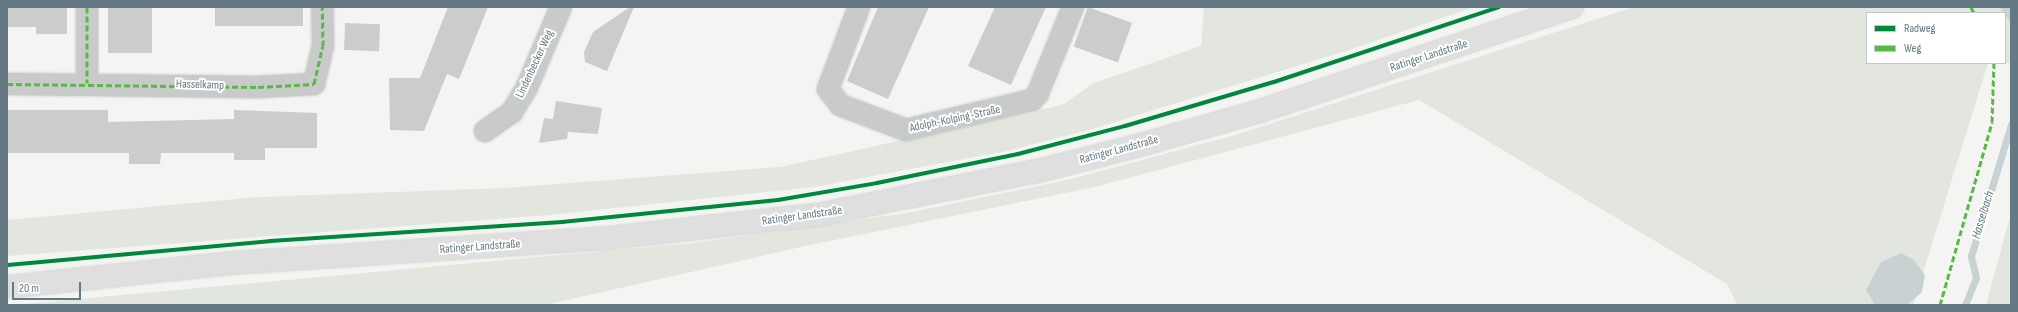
<!DOCTYPE html>
<meta charset="utf-8">
<style>
body{margin:0}
#map{position:relative;width:2018px;height:312px;overflow:hidden;background:#f4f4f2;font-family:"Sofia Sans Condensed",sans-serif}
div>[style]{position:absolute}
.green>*{inset:0;background:#e3e6df}
.water>*{inset:0;background:#c8d2d3}
.stream>*{height:7px;margin:-3.5px;padding:0 3.5px;transform-origin:3.5px;border-radius:3.5px;background:#c8d2d3}
.building>*{inset:0;background:#cbcdcd;transform-origin:0 0}
.roads{filter:drop-shadow(0 0 1px #d1d2d2) drop-shadow(0 0 1px #d1d2d2)}
.minor>*{height:22px;margin:-11px;padding:0 11px;transform-origin:11px;border-radius:11px;background:#c9caca}
.major>*{height:22px;margin:-11px;padding:0 11px;transform-origin:11px;border-radius:11px;background:#dedfde}
.quiet>*{height:3px;margin-top:-1.5px;transform-origin:0;background:repeating-linear-gradient(90deg,#58b947 0 6px,transparent 0 9px)}
.cycleway>*{height:4px;margin:-2px;padding:0 2px;transform-origin:2px;border-radius:2px;background:#00873e}
span{translate:-50% -50%;white-space:nowrap;text-align:center;line-height:1.15;-webkit-text-stroke:4px #fff;paint-order:stroke}
.street-label{font-size:12px;color:#647983}
.water-label{font-size:13px;color:#5f7b80;font-style:italic}
.frame{position:absolute;inset:0;border:8px solid #647983;pointer-events:none}
.legend{position:absolute;left:1866px;top:12px;width:140px;height:52px;box-sizing:border-box;background:#fff;border:1px solid #c1c9cd;margin:0;padding:5px 7px;list-style:none;font-size:12px;color:#647983}
.legend li{display:flex;align-items:center;gap:8px;height:20px}
.legend b{width:20px;border:1px solid #c1c9cd}
.scale{position:absolute;left:12px;top:282px;width:69px;height:18px;box-sizing:border-box;border:2px solid #647983;border-top:0;padding-left:5px;font-size:12px;line-height:14px;white-space:nowrap;color:#647983;-webkit-text-stroke:3px #fff;paint-order:stroke}
</style>
<div id="map">
<div class="green">
<div style="clip-path:polygon(1204px 7px,1474px 7px,1349px 50px,1092px 129px,1007px 151px,814px 187px,549px 215px,7px 256px,7px 220px,260px 197px,504px 188px,780px 167px,1062px 105px,1094px 83px,1201px 46px)"></div>
<div style="clip-path:polygon(1634px 7px,2011px 7px,2011px 63px,2005px 63px,2005px 13px,1867px 13px,1867px 63px,1988px 63px,1913px 305px,1737px 305px,1727px 284px,1419px 100px,1095px 187px,810px 245px,545px 305px,13px 305px,692px 243px,907px 213px,1071px 179px,1235px 135px)"></div>
<div style="clip-path:polygon(2011px 213px,2011px 305px,1986px 305px)"></div>
</div>
<div class="water">
<div style="clip-path:polygon(1901px 253px,1914px 260px,1925px 275px,1922px 292px,1907px 305px,1875px 305px,1866px 290px,1881px 262px)"></div>
</div>
<div class="stream">
<div style="left:2004px;top:7px;width:12px;rotate:55deg"></div>
<div style="left:1965px;top:305px;width:29px;rotate:-68deg"></div>
<div style="left:1976px;top:278px;width:23px;rotate:-103deg"></div>
<div style="left:1971px;top:256px;width:138px;rotate:-73.1deg"></div>
</div>
<div class="building">
<div style="clip-path:polygon(7px 7px,67px 7px,67px 34px,36px 34px,36px 27px,7px 27px)"></div>
<div style="left:108px;top:7px;width:44px;height:46px"></div>
<div style="left:215px;top:7px;width:88px;height:19px"></div>
<div style="clip-path:polygon(448px 7px,488px 7px,459px 79px,447px 74px,424px 131px,390px 130px,389px 78px,420px 78px)"></div>
<div style="clip-path:polygon(630px 7px,634px 7px,607px 71px,585px 62px,584px 52px,593px 32px)"></div>
<div style="clip-path:polygon(878px 7px,929px 7px,888px 99px,847px 81px)"></div>
<div style="clip-path:polygon(995px 7px,1046px 7px,1011px 85px,968px 66px)"></div>
<div style="left:1088px;top:7px;width:47px;height:42px;rotate:20deg"></div>
<div style="left:345px;top:23px;width:35px;height:27px;rotate:2deg"></div>
<div style="clip-path:polygon(556px 101px,602px 108px,598px 134px,568px 132px,567px 139px,539px 143px,544px 118px,553px 119px)"></div>
<div style="clip-path:polygon(7px 110px,108px 110px,108px 122px,234px 119px,234px 110px,317px 113px,317px 148px,265px 148px,265px 160px,234px 160px,234px 153px,161px 153px,160px 164px,129px 164px,129px 153px,7px 153px)"></div>
</div>
<div class="roads">
<div class="minor">
<div style="left:87px;top:7px;width:76px;rotate:90deg"></div>
<div style="left:859px;top:7px;width:88px;rotate:110.7deg"></div>
<div style="left:828px;top:89px;width:20px;rotate:53deg"></div>
<div style="left:840px;top:105px;width:71px;rotate:20.7deg"></div>
<div style="left:906px;top:130px;width:130px;rotate:-13.4deg"></div>
<div style="left:1032px;top:100px;width:9px;rotate:-49deg"></div>
<div style="left:1038px;top:93px;width:93px;rotate:-67.9deg"></div>
<div style="left:7px;top:84px;width:251px;rotate:0.7deg"></div>
<div style="left:258px;top:87px;width:56px;rotate:-3.1deg"></div>
<div style="left:314px;top:84px;width:39px;rotate:-77deg"></div>
<div style="left:323px;top:46px;width:39px;rotate:-91deg"></div>
<div style="left:485px;top:131px;width:33px;rotate:-35deg"></div>
<div style="left:512px;top:112px;width:29px;rotate:-59deg"></div>
<div style="left:527px;top:87px;width:87px;rotate:-67deg"></div>
</div>
<div class="major">
<div style="left:7px;top:287px;width:226px;rotate:-6.1deg"></div>
<div style="left:232px;top:263px;width:378px;rotate:-3.8deg"></div>
<div style="left:609px;top:238px;width:214px;rotate:-6.4deg"></div>
<div style="left:822px;top:214px;width:224px;rotate:-11.3deg"></div>
<div style="left:1042px;top:170px;width:101px;rotate:-14.3deg"></div>
<div style="left:1140px;top:145px;width:125px;rotate:-15.8deg"></div>
<div style="left:1260px;top:111px;width:329px;rotate:-18.4deg"></div>
</div>
</div>
<div class="quiet">
<div style="left:87px;top:7px;width:76px;rotate:90deg"></div>
<div style="left:1971px;top:7px;width:7px;rotate:63deg"></div>
<div style="left:7px;top:84px;width:251px;rotate:0.7deg"></div>
<div style="left:258px;top:87px;width:56px;rotate:-3.1deg"></div>
<div style="left:314px;top:84px;width:39px;rotate:-77deg"></div>
<div style="left:323px;top:46px;width:39px;rotate:-91deg"></div>
<div style="left:1940px;top:305px;width:190px;rotate:-74.1deg"></div>
<div style="left:1992px;top:122px;width:59px;rotate:-88.1deg"></div>
</div>
<div class="cycleway">
<div style="left:7px;top:265px;width:264px;rotate:-5.2deg"></div>
<div style="left:270px;top:241px;width:293px;rotate:-3.7deg"></div>
<div style="left:562px;top:222px;width:217px;rotate:-5.8deg"></div>
<div style="left:778px;top:200px;width:100px;rotate:-9.7deg"></div>
<div style="left:877px;top:183px;width:144px;rotate:-11.6deg"></div>
<div style="left:1018px;top:154px;width:111px;rotate:-14.7deg"></div>
<div style="left:1125px;top:126px;width:155px;rotate:-16.5deg"></div>
<div style="left:1274px;top:82px;width:237px;rotate:-18.4deg"></div>
</div>
<div class="street-label">
<span style="left:1429px;top:56px;rotate:-18deg">Ratinger Landstraße</span>
<span style="left:535px;top:64px;rotate:-65deg">Lindenbecker Weg</span>
<span style="left:200px;top:85px;rotate:2deg">Hasselkamp</span>
<span style="left:955px;top:119px;rotate:-12deg">Adolph-Kolping-Straße</span>
<span style="left:1119px;top:150px;rotate:-15deg">Ratinger Landstraße</span>
<span style="left:802px;top:216px;rotate:-8deg">Ratinger Landstraße</span>
<span style="left:480px;top:247px;rotate:-4deg">Ratinger Landstraße</span>
</div>
<div class="water-label">
<span style="left:1983px;top:215px;rotate:-73deg">Hasselbach</span>
</div>
<div class="frame"></div>
<ul class="legend">
<li><b style="height:5px;background:#00873e"></b>Radweg</li>
<li><b style="height:5px;background:#58b947"></b>Weg</li>
</ul>
<div class="scale">20 m</div>
</div>
